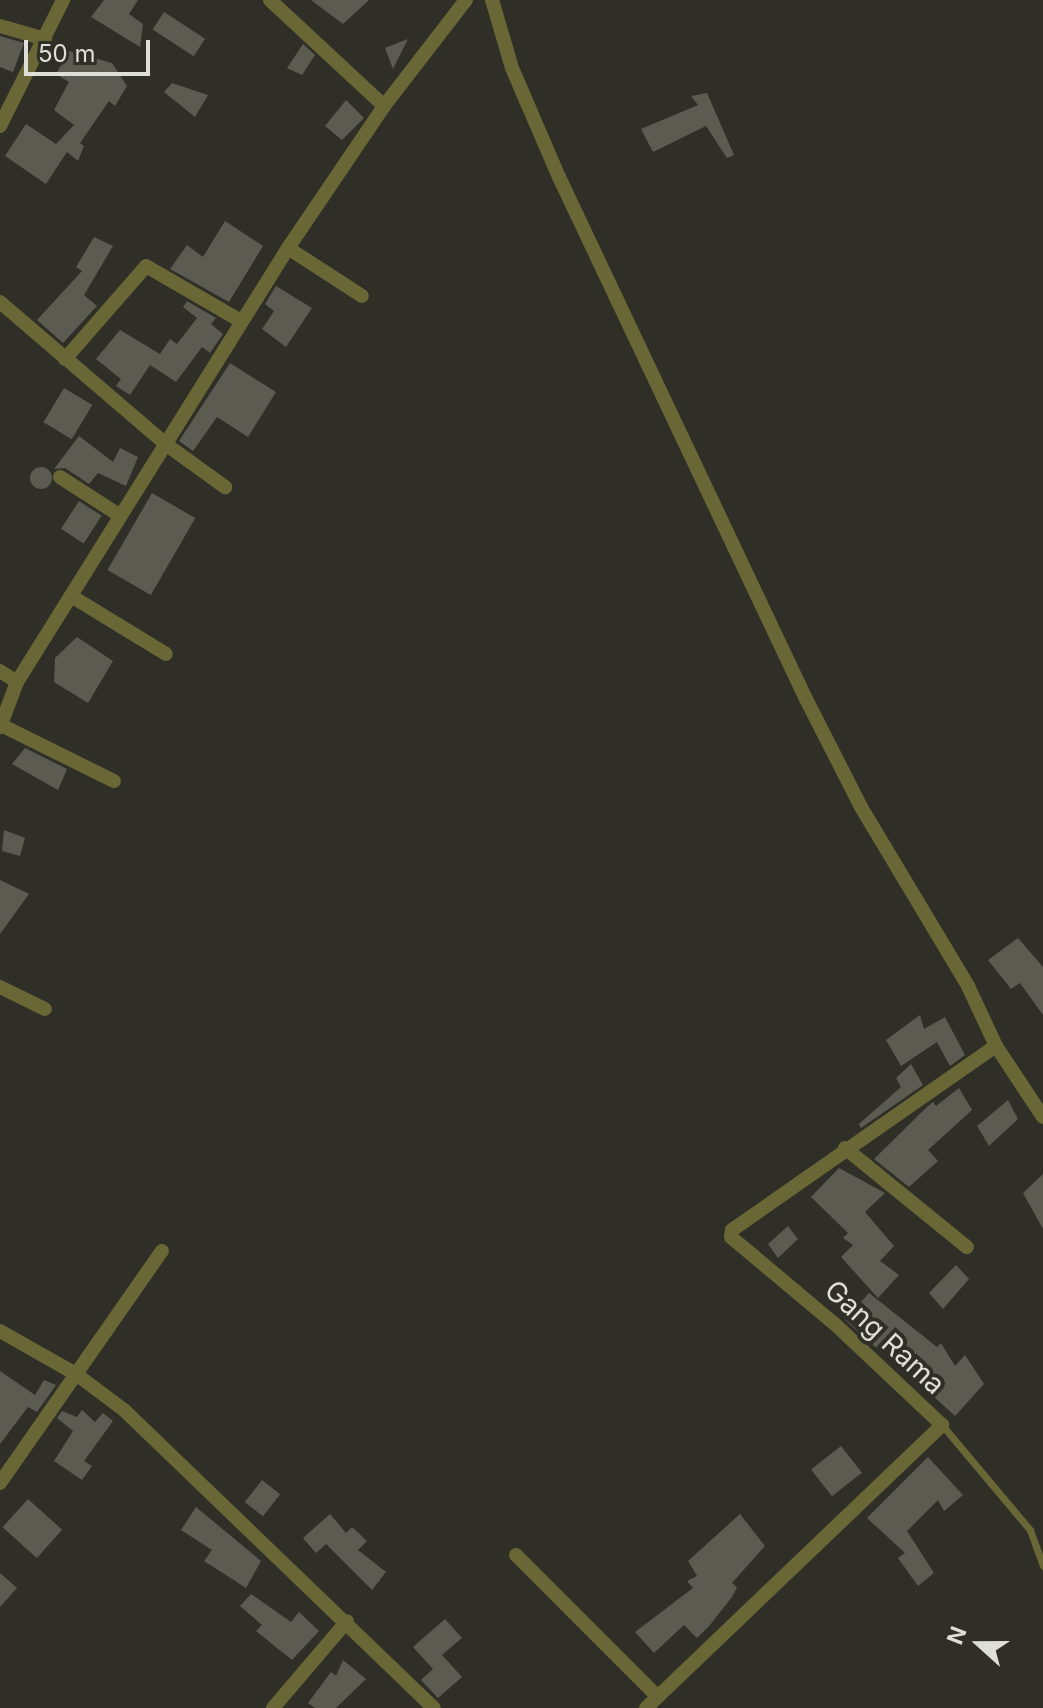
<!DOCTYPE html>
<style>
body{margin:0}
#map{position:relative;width:1043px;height:1708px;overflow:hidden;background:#302f27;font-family:Inter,sans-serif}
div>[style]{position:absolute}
.building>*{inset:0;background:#5b5b52;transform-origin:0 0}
.round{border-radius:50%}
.service>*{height:7px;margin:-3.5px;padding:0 3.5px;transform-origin:3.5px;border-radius:3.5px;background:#696736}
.minor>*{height:14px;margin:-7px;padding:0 7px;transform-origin:7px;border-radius:7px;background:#696736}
span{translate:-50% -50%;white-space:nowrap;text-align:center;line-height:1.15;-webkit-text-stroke:8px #302f27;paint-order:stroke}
.street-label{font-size:28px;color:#dfdfd9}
.north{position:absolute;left:939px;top:1604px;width:80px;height:80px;-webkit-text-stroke:6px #302f27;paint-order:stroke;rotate:291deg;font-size:22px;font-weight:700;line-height:32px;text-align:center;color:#dfdfd9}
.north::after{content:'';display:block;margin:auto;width:28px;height:36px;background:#dfdfd9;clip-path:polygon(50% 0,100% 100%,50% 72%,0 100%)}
.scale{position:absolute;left:24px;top:40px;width:126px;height:36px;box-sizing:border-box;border:4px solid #dfdfd9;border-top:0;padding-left:10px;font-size:24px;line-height:28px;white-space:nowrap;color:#dfdfd9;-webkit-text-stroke:6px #302f27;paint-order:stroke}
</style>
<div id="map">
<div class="building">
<div style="clip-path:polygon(104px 0,138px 0,129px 14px,143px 24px,140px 47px,91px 17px)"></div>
<div style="clip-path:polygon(311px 0,369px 0,343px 24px)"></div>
<div style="left:164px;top:12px;width:49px;height:21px;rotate:33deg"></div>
<div style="clip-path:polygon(0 36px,24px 43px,13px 72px,0 67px)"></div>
<div style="clip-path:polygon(408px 39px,393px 69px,385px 48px)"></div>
<div style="clip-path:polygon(303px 44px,315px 55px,302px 75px,287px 68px)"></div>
<div style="clip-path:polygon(69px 51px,112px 63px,127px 86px,115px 106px,109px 101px,80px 143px,84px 146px,78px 161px,67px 152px,46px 184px,5px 156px,26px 124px,56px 144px,74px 125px,54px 110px,69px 82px,56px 74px)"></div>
<div style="clip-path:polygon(172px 83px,208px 95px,195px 117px,164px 92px)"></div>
<div style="clip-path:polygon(707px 93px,734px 155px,727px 158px,706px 126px,653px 152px,641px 129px,698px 105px,691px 96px)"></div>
<div style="clip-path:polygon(346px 100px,364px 118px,342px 140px,325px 126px)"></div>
<div style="clip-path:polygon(225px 221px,263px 246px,229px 302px,170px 269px,187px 245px,203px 257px)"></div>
<div style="clip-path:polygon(94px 237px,113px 246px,84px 295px,97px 306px,63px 343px,37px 320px,82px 271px,76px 267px)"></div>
<div style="clip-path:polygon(276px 286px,312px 308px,286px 347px,262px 329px,274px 311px,265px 304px)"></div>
<div style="clip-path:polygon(187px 301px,216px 318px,211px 324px,223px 334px,210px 353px,202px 347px,176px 382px,150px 365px,130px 395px,116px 386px,121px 379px,96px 359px,120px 330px,160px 354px,170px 339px,177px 344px,197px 318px,183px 307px)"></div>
<div style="clip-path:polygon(230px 363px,276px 392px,248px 437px,217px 417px,193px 451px,179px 441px)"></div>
<div style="left:64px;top:388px;width:33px;height:40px;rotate:31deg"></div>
<div style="clip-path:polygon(79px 436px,113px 462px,120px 448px,138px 457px,126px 486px,98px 473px,89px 484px,65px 468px,54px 469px)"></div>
<div class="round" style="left:30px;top:467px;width:22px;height:22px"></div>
<div style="left:152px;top:493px;width:50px;height:89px;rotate:30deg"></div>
<div style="left:79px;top:501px;width:27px;height:33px;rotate:33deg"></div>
<div style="clip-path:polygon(77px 637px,113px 661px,88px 703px,54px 682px,55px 658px)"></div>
<div style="clip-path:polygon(25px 748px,67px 769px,58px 790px,12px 764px)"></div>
<div style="clip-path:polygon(4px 830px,25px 838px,20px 856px,2px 851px)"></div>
<div style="clip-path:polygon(0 880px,29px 894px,0 934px)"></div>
<div style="clip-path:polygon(1018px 938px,1043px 967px,1043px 1015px,1020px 983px,1011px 989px,988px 960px)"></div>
<div style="clip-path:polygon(920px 1015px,924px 1029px,945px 1017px,965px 1055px,950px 1066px,937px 1042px,901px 1066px,886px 1040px)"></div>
<div style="clip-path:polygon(911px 1064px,923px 1085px,861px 1128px,859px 1124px,901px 1087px,896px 1078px)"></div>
<div style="clip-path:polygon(959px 1088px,972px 1110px,928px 1150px,938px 1161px,909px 1187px,874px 1159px,927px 1107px,933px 1102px,936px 1106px)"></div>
<div style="clip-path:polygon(1008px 1100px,1018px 1119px,989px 1146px,977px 1126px)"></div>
<div style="clip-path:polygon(839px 1168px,885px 1193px,865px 1212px,894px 1246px,880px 1261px,899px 1275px,878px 1298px,841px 1257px,853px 1245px,843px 1238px,848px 1233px,811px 1197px)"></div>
<div style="clip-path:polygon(1043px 1174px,1043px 1229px,1023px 1193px)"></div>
<div style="clip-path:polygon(788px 1226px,798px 1239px,778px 1258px,768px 1244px)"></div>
<div style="clip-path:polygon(956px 1265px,969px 1279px,943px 1309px,929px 1293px)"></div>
<div style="clip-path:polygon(869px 1293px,937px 1347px,941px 1343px,955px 1366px,965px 1355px,984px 1384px,955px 1416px,931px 1394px,936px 1389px,894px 1337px,882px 1353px,845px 1320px)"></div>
<div style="clip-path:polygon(0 1371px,35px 1395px,44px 1380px,56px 1385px,37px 1412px,28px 1407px,0 1444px)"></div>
<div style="clip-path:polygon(82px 1410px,95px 1422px,103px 1413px,113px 1421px,84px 1461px,92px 1466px,82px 1480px,54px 1461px,73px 1431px,57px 1418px,62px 1411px,77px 1417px)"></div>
<div style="left:841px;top:1446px;width:34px;height:38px;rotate:52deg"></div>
<div style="clip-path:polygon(928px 1457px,963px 1495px,944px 1511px,938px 1500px,907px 1531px,934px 1573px,918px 1586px,898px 1558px,905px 1553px,867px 1518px)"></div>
<div style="left:262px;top:1480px;width:23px;height:28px;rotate:38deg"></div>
<div style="left:28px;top:1499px;width:46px;height:38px;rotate:42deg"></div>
<div style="clip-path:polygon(196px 1507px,261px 1561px,246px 1588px,204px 1561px,212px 1550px,181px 1530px)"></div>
<div style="clip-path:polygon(330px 1514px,346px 1533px,352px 1527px,367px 1541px,358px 1550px,386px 1572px,372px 1590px,326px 1544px,316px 1553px,303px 1538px)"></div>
<div style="clip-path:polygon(740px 1514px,765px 1546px,732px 1583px,737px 1587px,732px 1597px,710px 1625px,697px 1638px,684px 1625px,654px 1653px,635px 1632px,693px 1588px,687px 1581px,697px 1576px,688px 1561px)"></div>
<div style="clip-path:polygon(0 1573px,17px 1588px,0 1607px)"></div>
<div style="clip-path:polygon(251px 1594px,291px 1622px,299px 1612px,319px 1631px,292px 1660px,256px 1631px,262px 1625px,240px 1606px)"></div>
<div style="clip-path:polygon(445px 1619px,462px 1638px,442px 1655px,462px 1677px,438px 1698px,421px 1680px,433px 1669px,413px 1647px)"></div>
<div style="clip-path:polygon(343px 1660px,366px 1679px,336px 1708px,315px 1708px,308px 1703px,331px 1672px,336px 1676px)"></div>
</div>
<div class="service">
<div style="left:942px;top:1425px;width:137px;rotate:50deg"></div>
<div style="left:1030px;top:1530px;width:38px;rotate:70deg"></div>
</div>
<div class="minor">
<div style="left:270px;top:0;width:156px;rotate:42.9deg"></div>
<div style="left:492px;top:0;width:71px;rotate:73.6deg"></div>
<div style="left:512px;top:68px;width:119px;rotate:66.7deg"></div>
<div style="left:559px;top:177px;width:575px;rotate:64.68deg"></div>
<div style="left:805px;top:697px;width:123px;rotate:63deg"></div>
<div style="left:861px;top:807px;width:209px;rotate:59.1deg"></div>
<div style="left:968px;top:986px;width:66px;rotate:65deg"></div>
<div style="left:996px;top:1046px;width:85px;rotate:56.5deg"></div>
<div style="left:0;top:26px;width:47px;rotate:16.1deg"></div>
<div style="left:0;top:126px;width:141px;rotate:-63.4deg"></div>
<div style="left:288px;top:248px;width:88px;rotate:33deg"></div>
<div style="left:0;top:302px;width:220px;rotate:40.6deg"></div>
<div style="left:167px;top:445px;width:72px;rotate:35.9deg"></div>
<div style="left:65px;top:359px;width:123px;rotate:-48.9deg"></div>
<div style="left:146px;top:266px;width:110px;rotate:30.1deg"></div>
<div style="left:60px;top:477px;width:70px;rotate:32.8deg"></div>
<div style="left:71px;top:596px;width:111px;rotate:31.4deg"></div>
<div style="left:0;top:671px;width:20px;rotate:33deg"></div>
<div style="left:1px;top:725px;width:126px;rotate:26.4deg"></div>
<div style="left:0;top:727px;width:48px;rotate:-69.3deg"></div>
<div style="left:17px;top:682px;width:512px;rotate:-58.02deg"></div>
<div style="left:288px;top:248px;width:171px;rotate:-55.9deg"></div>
<div style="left:384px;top:106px;width:134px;rotate:-52.3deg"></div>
<div style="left:0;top:987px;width:50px;rotate:26.1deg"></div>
<div style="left:845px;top:1148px;width:157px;rotate:39.1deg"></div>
<div style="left:0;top:1331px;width:87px;rotate:29.5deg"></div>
<div style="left:76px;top:1374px;width:60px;rotate:36.9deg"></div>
<div style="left:124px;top:1410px;width:430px;rotate:43.9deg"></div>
<div style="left:0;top:1483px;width:283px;rotate:-55.1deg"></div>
<div style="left:516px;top:1555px;width:199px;rotate:45deg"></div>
<div style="left:273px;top:1708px;width:114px;rotate:-49.6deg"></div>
<div style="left:646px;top:1708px;width:410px;rotate:-43.7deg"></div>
<div style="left:942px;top:1425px;width:144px;rotate:-136.7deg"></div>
<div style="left:837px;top:1326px;width:138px;rotate:-140deg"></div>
<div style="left:731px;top:1237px;width:7px;rotate:-82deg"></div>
<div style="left:732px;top:1230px;width:322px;rotate:-34.9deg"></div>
</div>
<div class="street-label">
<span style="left:885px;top:1337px;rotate:43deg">Gang Rama</span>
</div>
<div class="north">N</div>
<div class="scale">50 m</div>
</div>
